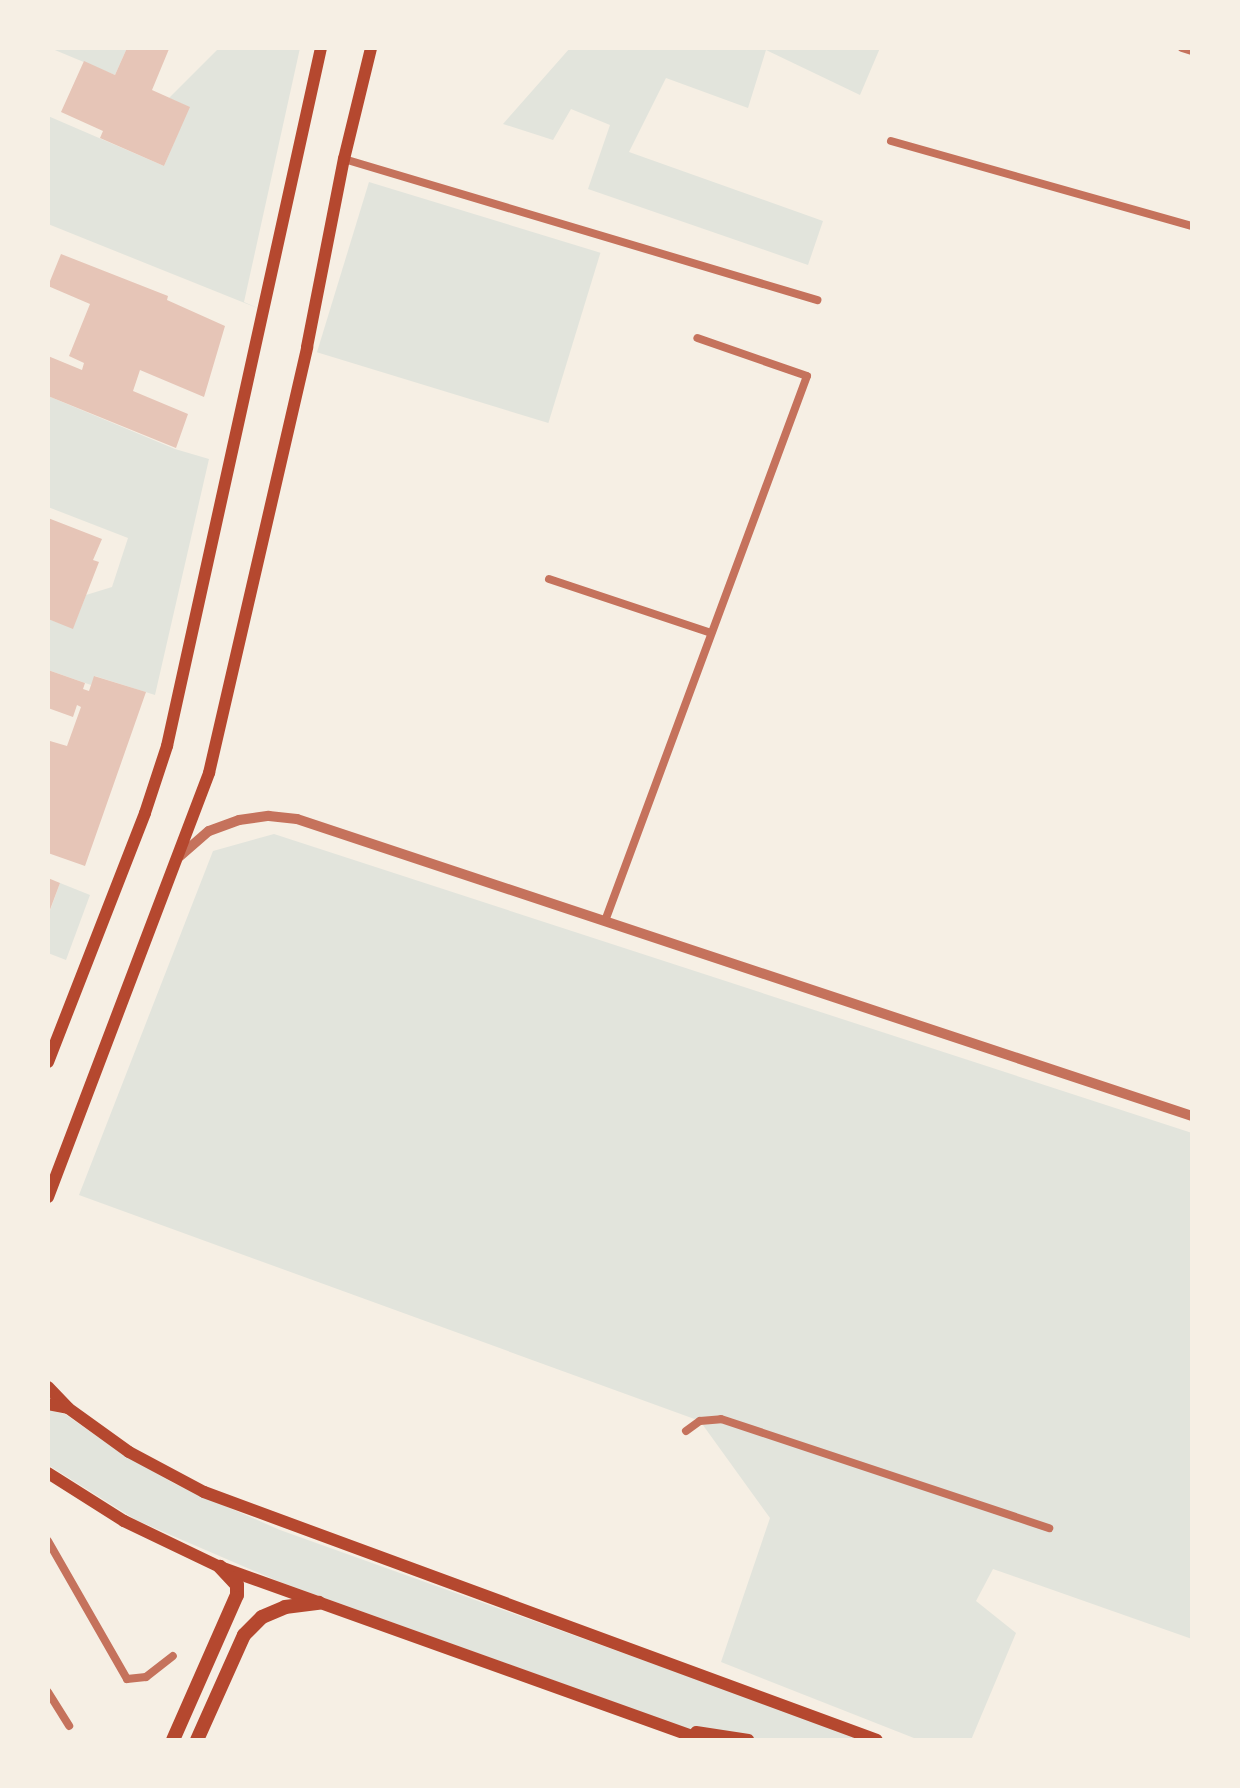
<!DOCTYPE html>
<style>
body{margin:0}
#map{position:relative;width:1240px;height:1788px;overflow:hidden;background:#f6efe4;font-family:"Noto Sans",sans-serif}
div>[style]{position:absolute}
.green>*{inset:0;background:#e2e4dc;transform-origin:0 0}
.building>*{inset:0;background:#e6c5b7}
.minor>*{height:8px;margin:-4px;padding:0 4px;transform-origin:4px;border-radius:4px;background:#c5725c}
.tertiary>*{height:10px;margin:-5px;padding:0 5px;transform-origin:5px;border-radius:5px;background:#c5725c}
.secondary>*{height:12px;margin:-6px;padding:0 6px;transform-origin:6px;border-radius:6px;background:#b5482f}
.trunk>*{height:14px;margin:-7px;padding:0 7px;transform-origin:7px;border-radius:7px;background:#b5482f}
span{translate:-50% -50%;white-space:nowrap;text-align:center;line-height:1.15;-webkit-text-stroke:6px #f6efe4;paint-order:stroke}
.frame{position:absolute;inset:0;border:50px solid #f6efe4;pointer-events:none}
</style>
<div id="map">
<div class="green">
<div style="clip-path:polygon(50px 48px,127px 48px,115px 75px)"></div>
<div style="clip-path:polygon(219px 48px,300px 48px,244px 302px,262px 310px,48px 224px,48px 116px,164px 166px,189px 107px,169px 98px)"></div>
<div style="clip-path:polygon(570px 48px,880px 48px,860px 95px,766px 50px,748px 108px,666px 78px,629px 152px,823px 221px,808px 265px,588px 189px,610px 125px,571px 109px,553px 140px,503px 124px)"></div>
<div style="left:369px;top:182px;width:242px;height:178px;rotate:17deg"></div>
<div style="clip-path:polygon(48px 396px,175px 449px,209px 459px,155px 695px,95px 676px,91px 685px,48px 670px,48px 619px,73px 628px,86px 595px,112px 587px,128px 538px,48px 507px)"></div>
<div style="clip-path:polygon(274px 834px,1192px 1133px,1192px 1639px,993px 1569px,976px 1601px,1016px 1633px,971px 1740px,919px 1740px,721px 1662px,770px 1518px,700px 1421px,79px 1195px,213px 851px)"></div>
<div style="clip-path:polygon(60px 883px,90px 895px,66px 960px,48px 953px,48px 916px)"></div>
<div style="clip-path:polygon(48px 1410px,65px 1414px,118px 1451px,175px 1484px,280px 1530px,866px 1740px,719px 1740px,280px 1582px,136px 1520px,48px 1465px)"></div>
</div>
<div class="building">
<div style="clip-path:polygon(127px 48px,169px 49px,152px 90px,190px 107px,164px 166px,100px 138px,103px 131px,61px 112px,84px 61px,115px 75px)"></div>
<div style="clip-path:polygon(61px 254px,168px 296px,167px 300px,225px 326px,204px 397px,140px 370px,133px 391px,188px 414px,176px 448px,48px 396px,48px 356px,82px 370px,84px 363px,69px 356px,90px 304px,48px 286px)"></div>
<div style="clip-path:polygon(48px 518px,102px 539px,93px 560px,99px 562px,73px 629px,48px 619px)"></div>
<div style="clip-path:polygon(48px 670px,85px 683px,83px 689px,89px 691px,94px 676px,146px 692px,85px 866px,48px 853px,48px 746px,50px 741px,67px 746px,81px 707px,77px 705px,73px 717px,48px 708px)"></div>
<div style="clip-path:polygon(48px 878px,60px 883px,48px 915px)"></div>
</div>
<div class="minor">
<div style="left:1182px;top:48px;width:10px;rotate:17deg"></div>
<div style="left:891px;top:141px;width:313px;rotate:15.8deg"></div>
<div style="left:344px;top:159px;width:494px;rotate:16.6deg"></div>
<div style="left:549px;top:579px;width:171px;rotate:18.4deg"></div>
<div style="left:605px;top:921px;width:581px;rotate:-69.66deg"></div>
<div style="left:807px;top:376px;width:116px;rotate:-160.9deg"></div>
<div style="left:686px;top:1431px;width:17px;rotate:-36deg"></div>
<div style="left:700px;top:1421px;width:21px;rotate:-5deg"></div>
<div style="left:721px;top:1419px;width:346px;rotate:18.4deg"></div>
<div style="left:48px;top:1541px;width:159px;rotate:60.2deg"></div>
<div style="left:127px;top:1679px;width:19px;rotate:-6deg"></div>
<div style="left:146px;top:1677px;width:34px;rotate:-38deg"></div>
<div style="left:48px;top:1692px;width:40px;rotate:58deg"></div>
</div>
<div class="tertiary">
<div style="left:180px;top:856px;width:38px;rotate:-41deg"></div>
<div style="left:209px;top:831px;width:32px;rotate:-20deg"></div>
<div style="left:239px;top:820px;width:30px;rotate:-8deg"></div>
<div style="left:269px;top:816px;width:28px;rotate:6deg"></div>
<div style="left:297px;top:819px;width:943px;rotate:18.36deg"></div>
</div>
<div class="secondary">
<div style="left:48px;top:1062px;width:267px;rotate:-68.7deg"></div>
<div style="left:145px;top:813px;width:71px;rotate:-71.8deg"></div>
<div style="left:167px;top:746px;width:715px;rotate:-77.56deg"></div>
<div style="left:48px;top:1197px;width:454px;rotate:-69.2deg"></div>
<div style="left:209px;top:773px;width:437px;rotate:-77deg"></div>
<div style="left:307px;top:347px;width:192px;rotate:-78.9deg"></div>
<div style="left:344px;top:159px;width:114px;rotate:-76.3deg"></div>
<div style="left:48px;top:1387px;width:29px;rotate:46deg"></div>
<div style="left:68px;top:1408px;width:75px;rotate:35.8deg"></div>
<div style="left:129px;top:1452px;width:85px;rotate:28.1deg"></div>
<div style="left:204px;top:1492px;width:717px;rotate:20.23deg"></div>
<div style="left:48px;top:1404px;width:20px;rotate:11deg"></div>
<div style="left:48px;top:1473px;width:90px;rotate:32.3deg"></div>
<div style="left:124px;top:1521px;width:106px;rotate:25.6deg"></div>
<div style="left:220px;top:1567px;width:513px;rotate:19.71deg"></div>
<div style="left:696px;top:1732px;width:53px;rotate:8.7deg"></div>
</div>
<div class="trunk">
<div style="left:173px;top:1740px;width:158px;rotate:-66.2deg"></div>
<div style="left:237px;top:1595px;width:10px;rotate:-90deg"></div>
<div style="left:237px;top:1585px;width:25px;rotate:-133deg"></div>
<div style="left:197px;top:1740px;width:115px;rotate:-65.9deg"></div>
<div style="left:244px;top:1635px;width:25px;rotate:-45deg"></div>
<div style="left:262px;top:1617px;width:25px;rotate:-23deg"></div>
<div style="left:285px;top:1607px;width:34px;rotate:-7deg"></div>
</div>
<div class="frame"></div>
</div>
